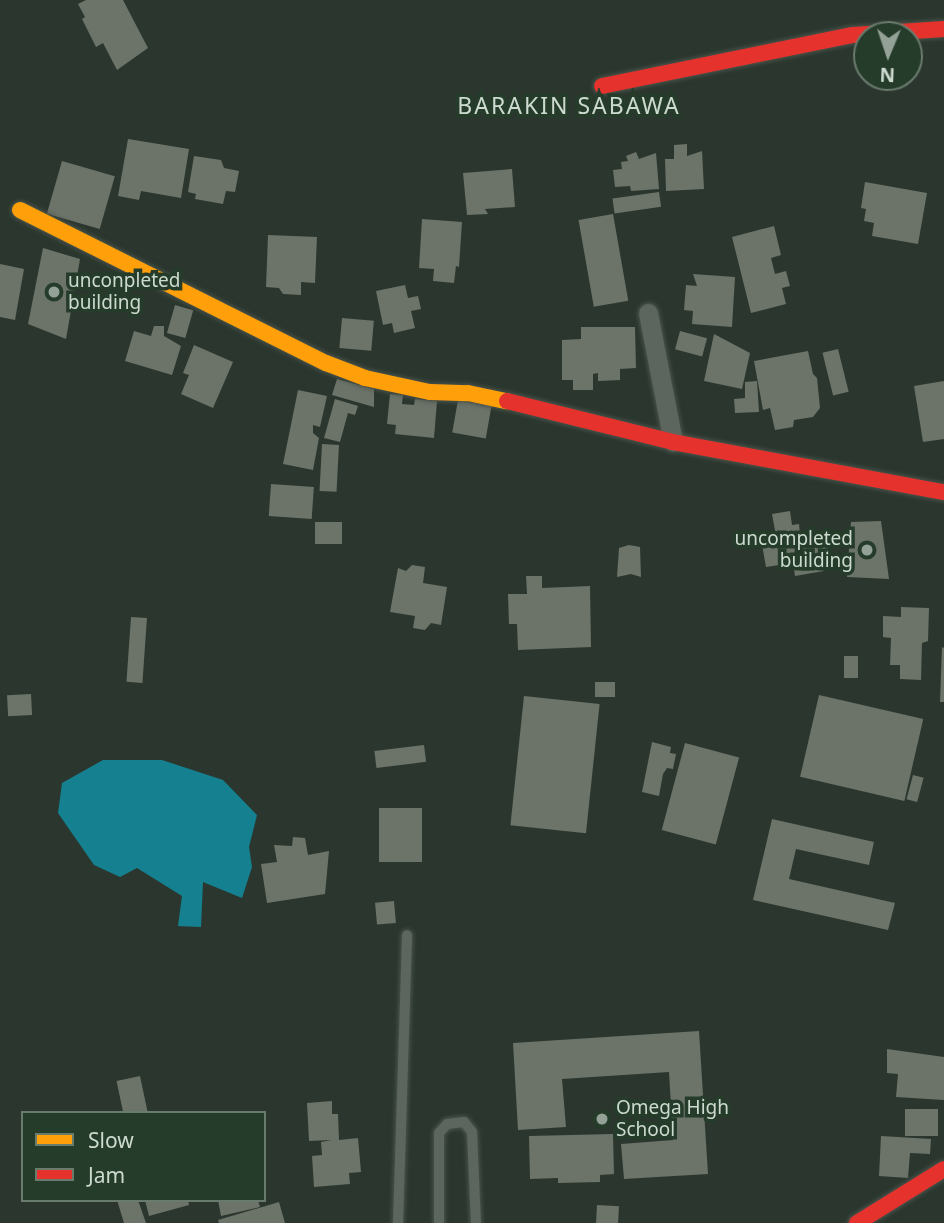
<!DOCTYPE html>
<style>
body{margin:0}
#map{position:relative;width:944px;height:1223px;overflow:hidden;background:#2b372e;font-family:"Noto Sans",sans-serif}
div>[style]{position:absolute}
.water>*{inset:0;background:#148090}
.building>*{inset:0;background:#6c7369;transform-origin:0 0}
.roads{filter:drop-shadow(0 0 2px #49534b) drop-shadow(0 0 2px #49534b)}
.lane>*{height:10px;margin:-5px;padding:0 5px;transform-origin:5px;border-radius:5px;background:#5d665e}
.street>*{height:19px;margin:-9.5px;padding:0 9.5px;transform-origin:9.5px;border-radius:9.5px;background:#5d665e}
.slow>*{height:16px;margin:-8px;padding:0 8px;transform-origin:8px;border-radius:8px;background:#ff9f0a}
.jam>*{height:16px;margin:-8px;padding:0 8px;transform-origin:8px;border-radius:8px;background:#e5322d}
.dots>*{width:19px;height:19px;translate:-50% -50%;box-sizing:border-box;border:4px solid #263c2b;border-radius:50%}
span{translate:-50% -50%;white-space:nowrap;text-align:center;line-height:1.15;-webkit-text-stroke:7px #263c2b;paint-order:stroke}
.poi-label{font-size:19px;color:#cddacf}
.left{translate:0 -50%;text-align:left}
.right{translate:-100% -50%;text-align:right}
.quarter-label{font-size:23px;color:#cddacf;letter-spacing:2px}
.legend{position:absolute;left:21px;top:1111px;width:245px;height:91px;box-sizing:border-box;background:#263c2b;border:2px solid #697b6d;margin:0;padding:9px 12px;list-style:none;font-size:21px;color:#cddacf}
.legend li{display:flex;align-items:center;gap:14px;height:35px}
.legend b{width:35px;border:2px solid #697b6d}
.north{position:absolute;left:853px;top:21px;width:70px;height:70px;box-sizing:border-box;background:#263c2b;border:2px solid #697b6d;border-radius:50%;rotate:182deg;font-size:19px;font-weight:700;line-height:28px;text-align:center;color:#cddacf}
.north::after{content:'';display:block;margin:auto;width:24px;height:32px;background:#94a197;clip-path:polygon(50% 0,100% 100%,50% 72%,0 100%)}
</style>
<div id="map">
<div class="water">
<div style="clip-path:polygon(103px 760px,162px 760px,223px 780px,257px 815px,249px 847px,252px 867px,242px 898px,203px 882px,201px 927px,178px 926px,182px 896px,137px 868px,120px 877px,94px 865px,58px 813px,62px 783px)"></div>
</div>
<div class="building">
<div style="clip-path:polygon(86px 0,123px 0,148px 48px,117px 70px,103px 43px,96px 47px,82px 19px,85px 17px,78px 4px)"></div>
<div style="clip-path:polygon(128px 139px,189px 149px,181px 198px,141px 191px,139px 200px,118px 196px)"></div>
<div style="clip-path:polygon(687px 144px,687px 156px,702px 151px,704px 189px,666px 191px,665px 159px,674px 159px,674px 145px)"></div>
<div style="clip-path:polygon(636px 152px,639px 159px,656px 153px,659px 189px,631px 191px,630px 186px,615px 187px,613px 170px,622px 169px,621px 162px,628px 161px,626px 156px)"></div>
<div style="clip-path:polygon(194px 156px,221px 160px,224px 168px,239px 171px,235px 192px,226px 191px,223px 204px,195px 199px,196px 194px,188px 192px)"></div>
<div style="left:62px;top:161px;width:55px;height:55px;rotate:16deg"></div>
<div style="clip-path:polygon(512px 169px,515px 207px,485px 209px,488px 214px,467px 215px,463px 173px)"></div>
<div style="clip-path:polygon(865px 182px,927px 193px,918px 244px,872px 236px,874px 223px,864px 221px,866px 209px,861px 208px)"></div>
<div style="left:659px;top:192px;width:15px;height:47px;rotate:82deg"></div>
<div style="left:613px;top:214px;width:88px;height:35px;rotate:80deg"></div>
<div style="clip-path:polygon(422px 219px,462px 222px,459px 267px,456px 266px,454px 283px,433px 281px,434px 269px,419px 268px)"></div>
<div style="clip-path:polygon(774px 226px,781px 255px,771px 258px,775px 274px,786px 271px,790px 286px,782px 288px,786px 304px,751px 313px,732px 237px)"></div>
<div style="clip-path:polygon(268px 235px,317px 237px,315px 283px,301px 282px,301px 295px,283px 294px,279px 288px,266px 287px)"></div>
<div style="clip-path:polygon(43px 248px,80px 259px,66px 339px,28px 324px)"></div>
<div style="clip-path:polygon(0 264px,24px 269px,15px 320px,0 317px)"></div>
<div style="clip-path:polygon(693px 274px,735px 277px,732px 327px,692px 324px,693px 311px,684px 310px,686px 285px,697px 286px)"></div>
<div style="clip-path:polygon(405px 285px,408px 298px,418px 296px,421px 309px,411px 311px,415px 328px,394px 333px,392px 323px,383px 325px,376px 291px)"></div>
<div style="left:175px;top:305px;width:19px;height:29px;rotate:16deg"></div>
<div style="left:342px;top:318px;width:32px;height:30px;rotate:5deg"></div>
<div style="clip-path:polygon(154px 326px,164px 326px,164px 336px,181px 346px,172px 375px,125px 361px,134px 331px,151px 336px)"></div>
<div style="clip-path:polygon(581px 327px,635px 327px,636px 368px,620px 369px,620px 380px,598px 381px,598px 373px,593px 374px,593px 390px,573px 390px,573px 380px,562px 380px,562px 340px,581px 339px)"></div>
<div style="left:680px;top:331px;width:28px;height:19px;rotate:15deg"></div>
<div style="clip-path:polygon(714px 334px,750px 353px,742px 389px,704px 381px)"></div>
<div style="clip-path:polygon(194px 345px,233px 362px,213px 408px,181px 394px,189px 375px,183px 373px)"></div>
<div style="left:838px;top:349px;width:44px;height:16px;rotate:76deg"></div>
<div style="clip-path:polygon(808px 351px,813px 374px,817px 378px,820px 408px,813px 417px,794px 420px,793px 427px,775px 430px,770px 408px,763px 410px,754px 361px)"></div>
<div style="clip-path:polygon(337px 379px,374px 389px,374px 407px,332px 395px)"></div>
<div style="clip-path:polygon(757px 381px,759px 412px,735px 413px,734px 399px,745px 398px,745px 382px)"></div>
<div style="clip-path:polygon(944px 381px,944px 439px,923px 442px,914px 386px)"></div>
<div style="clip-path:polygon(298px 390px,327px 396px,320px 427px,313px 425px,313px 433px,319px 438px,313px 470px,283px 464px)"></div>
<div style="clip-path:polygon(390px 394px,403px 395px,402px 404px,414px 405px,415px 399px,437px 401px,434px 438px,395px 434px,396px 425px,387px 424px)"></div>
<div style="clip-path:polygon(335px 399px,358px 406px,355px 415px,348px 413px,340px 442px,324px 438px)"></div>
<div style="left:458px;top:400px;width:34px;height:33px;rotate:10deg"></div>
<div style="left:322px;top:444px;width:17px;height:47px;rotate:3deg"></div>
<div style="left:271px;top:484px;width:43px;height:32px;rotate:4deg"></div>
<div style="clip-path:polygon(790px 511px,792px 525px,799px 524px,800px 535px,826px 531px,829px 557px,823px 558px,824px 571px,795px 576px,793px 563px,766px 567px,761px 539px,776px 536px,772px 514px)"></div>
<div style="clip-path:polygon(881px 521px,889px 579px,847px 577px,851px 522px)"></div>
<div style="left:315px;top:522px;width:27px;height:22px"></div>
<div style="clip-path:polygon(629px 545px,640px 547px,641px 577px,631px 574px,617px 577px,619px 548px)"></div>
<div style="clip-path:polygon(412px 565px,425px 567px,423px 583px,447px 587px,441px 625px,431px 623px,425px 630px,413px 628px,415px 616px,390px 612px,398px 568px,406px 571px)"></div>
<div style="clip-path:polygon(526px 576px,542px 576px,542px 588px,590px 586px,591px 647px,518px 650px,517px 624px,509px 624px,508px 594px,527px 594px)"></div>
<div style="clip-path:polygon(901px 607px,929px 608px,928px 641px,922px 643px,921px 680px,900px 679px,900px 665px,890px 665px,891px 638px,883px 637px,883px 616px,901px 617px)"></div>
<div style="left:131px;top:617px;width:16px;height:65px;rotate:4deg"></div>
<div style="clip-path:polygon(942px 647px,944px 648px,944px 702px,940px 702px)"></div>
<div style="left:844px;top:656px;width:14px;height:22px"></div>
<div style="left:615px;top:682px;width:15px;height:20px;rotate:90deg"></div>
<div style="left:31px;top:694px;width:21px;height:24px;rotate:87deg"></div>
<div style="left:819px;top:695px;width:107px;height:84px;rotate:13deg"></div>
<div style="left:524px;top:696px;width:76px;height:130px;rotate:6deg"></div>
<div style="clip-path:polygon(652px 742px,671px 747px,670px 753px,676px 754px,673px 769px,667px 768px,663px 774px,659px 796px,642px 792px)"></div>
<div style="left:685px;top:743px;width:56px;height:90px;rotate:15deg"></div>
<div style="left:424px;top:745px;width:17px;height:50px;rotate:83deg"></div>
<div style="left:913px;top:775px;width:11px;height:25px;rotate:15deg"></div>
<div style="left:379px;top:808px;width:43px;height:54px"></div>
<div style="clip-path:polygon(772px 819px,874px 842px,869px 865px,796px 849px,789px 879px,895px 903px,888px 930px,753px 900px)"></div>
<div style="clip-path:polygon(293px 837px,305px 838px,308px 855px,329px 851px,325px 894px,267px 903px,261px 864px,277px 862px,274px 845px,292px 846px)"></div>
<div style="left:394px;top:901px;width:22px;height:19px;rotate:85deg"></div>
<div style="clip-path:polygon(699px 1031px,708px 1174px,624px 1179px,621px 1144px,673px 1140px,669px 1072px,562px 1079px,566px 1127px,518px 1130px,513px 1043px)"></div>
<div style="clip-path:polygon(887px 1049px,944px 1057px,944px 1100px,896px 1097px,898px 1074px,887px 1073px)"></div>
<div style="left:140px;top:1076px;width:38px;height:24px;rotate:78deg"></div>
<div style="clip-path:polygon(332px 1101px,332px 1114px,338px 1114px,339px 1140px,358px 1138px,361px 1172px,349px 1173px,350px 1184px,314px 1187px,312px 1156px,322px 1155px,321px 1142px,332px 1140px,309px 1141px,307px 1103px)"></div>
<div style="left:905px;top:1109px;width:33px;height:27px"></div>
<div style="clip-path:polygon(613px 1134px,614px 1174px,600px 1175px,600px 1182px,558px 1183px,558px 1178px,530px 1179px,529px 1136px)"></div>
<div style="clip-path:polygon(881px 1136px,931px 1139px,930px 1154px,910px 1153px,908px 1178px,879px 1176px)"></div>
<div style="clip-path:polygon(117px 1200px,138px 1200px,146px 1223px,124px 1223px)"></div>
<div style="clip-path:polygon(145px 1200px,188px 1200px,189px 1205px,149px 1216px)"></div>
<div style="clip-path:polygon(218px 1200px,258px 1200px,260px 1207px,221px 1216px)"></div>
<div style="clip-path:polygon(279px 1202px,285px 1223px,219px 1223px,218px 1220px)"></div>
<div style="left:597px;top:1205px;width:22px;height:18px;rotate:3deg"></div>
</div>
<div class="roads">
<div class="lane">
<div style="left:398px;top:1223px;width:288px;rotate:-88.2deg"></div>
<div style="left:439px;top:1223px;width:90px;rotate:-90deg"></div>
<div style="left:439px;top:1133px;width:12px;rotate:-48deg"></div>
<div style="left:447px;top:1124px;width:17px;rotate:-7deg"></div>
<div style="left:464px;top:1122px;width:13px;rotate:51deg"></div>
<div style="left:472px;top:1132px;width:91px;rotate:87.5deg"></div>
</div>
<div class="street">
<div style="left:648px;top:313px;width:131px;rotate:79deg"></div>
</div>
<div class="slow">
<div style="left:20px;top:210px;width:342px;rotate:26.6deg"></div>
<div style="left:326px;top:363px;width:42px;rotate:21deg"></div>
<div style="left:365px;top:378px;width:66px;rotate:12.2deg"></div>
<div style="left:430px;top:392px;width:38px;rotate:2deg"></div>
<div style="left:468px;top:393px;width:40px;rotate:12deg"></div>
</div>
<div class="jam">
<div style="left:602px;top:86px;width:256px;rotate:-11.5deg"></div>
<div style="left:853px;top:35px;width:91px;rotate:-3.8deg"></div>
<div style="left:507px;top:401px;width:171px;rotate:13.9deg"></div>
<div style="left:673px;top:442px;width:276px;rotate:10.5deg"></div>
<div style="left:857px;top:1223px;width:102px;rotate:-31.8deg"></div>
</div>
</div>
<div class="dots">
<div style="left:54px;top:292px;background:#94a197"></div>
<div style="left:867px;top:550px;background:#94a197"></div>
<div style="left:602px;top:1119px;background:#94a197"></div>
</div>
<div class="poi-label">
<span class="left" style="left:68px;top:292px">unconpleted<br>building</span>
<span class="right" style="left:853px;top:550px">uncompleted<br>building</span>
<span class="left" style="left:616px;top:1119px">Omega High<br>School</span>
</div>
<div class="quarter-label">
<span style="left:569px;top:105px">BARAKIN SABAWA</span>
</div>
<ul class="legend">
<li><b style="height:9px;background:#ff9f0a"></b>Slow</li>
<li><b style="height:9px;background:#e5322d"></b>Jam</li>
</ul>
<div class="north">N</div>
</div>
